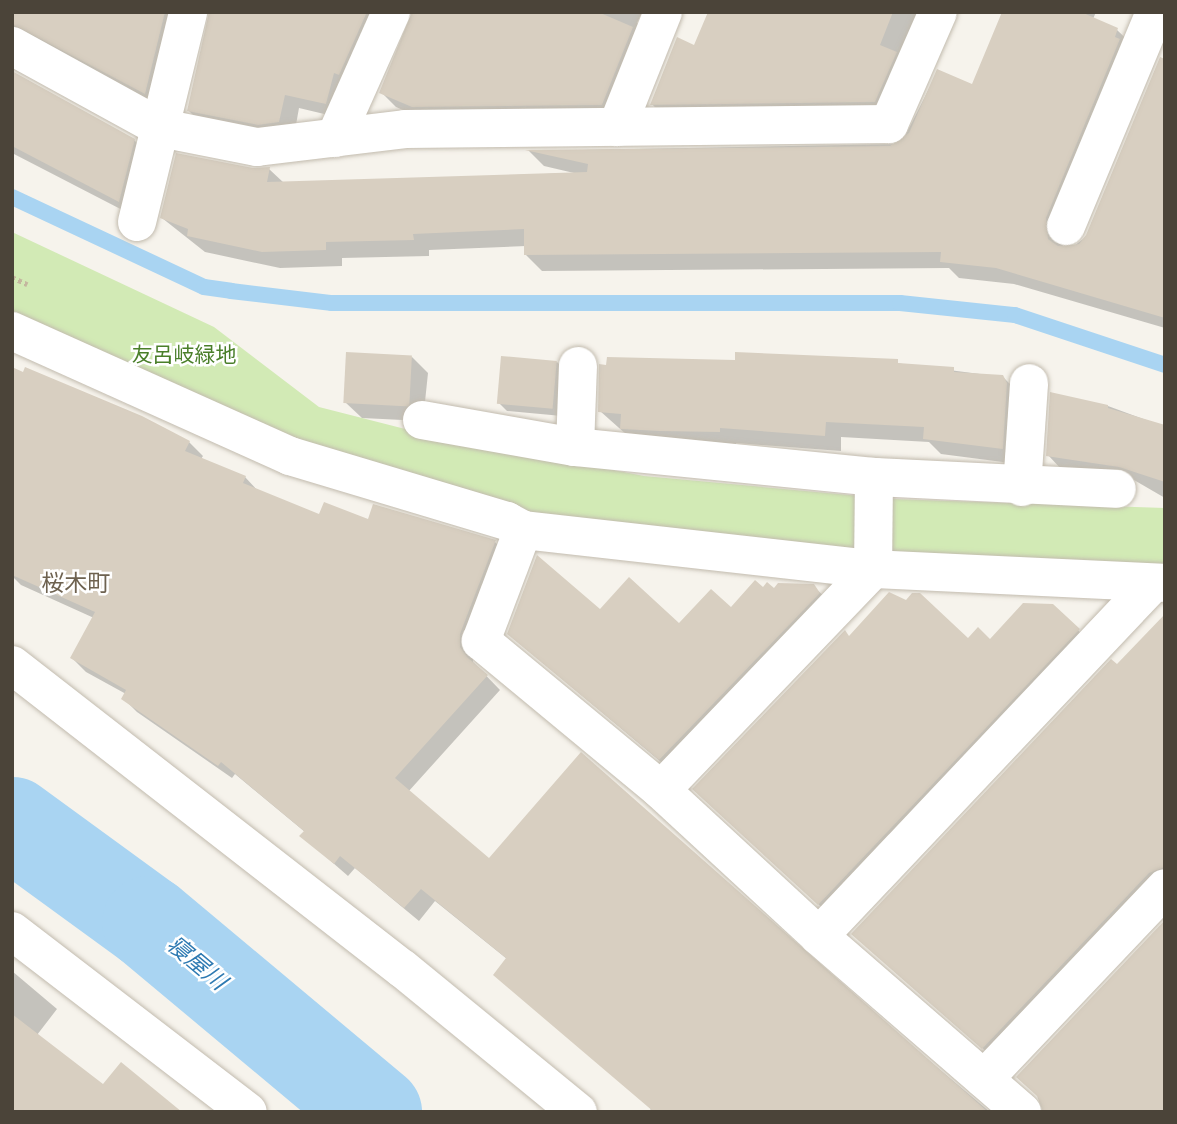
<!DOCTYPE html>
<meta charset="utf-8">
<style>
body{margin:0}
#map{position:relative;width:1177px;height:1124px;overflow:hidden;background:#f6f3ec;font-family:"DejaVu Sans","Noto Sans JP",sans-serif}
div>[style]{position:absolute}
.green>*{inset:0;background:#d2eab5}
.shadow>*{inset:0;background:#0003}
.stream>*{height:16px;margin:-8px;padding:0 8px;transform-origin:8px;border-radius:8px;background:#a9d4f2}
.river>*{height:93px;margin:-46.5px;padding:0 46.5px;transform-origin:46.5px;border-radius:46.5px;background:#a9d4f2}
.building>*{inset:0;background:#d8cfc1;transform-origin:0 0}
.path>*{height:4.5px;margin-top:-2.25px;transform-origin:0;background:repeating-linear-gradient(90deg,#c4b79f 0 3.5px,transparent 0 7px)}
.roads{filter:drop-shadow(0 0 2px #c2bbae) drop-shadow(0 0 2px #c2bbae)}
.minor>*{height:38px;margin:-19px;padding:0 19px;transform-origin:19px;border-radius:19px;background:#fff}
span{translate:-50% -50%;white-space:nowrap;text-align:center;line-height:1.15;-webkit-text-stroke:5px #fff;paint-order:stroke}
.park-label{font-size:21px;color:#4a7f2a}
.neighbourhood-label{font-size:23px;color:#6e6250}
.water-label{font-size:23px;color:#2e7ab2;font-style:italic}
.frame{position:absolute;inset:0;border:14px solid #4b4439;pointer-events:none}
</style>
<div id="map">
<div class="green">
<div style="clip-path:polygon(12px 232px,214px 327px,319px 407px,413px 431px,644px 476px,893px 499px,1165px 508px,1165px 568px,866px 558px,476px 507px,299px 452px,12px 316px)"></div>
</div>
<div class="shadow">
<div style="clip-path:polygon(12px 12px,190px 12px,160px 108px,12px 47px)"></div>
<div style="clip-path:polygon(210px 12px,393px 12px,341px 118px,299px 108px,294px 136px,203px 125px,188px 110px)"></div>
<div style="clip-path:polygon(414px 12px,642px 12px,637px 23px,650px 36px,617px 119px,428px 121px,396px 107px,381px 92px)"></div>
<div style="clip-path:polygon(710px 12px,925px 12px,889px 116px,666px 119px,652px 104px,695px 47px)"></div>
<div style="clip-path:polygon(1004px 12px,1096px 12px,1093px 19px,1117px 30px,1134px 46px,1062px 235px,1063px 247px,1070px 249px,1087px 236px,1165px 61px,1165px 328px,1014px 284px,959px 278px,949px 268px,542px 271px,526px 255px,526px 246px,429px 250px,429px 256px,342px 258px,342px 266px,280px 268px,205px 252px,162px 218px,253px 170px,269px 169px,284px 183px,574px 173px,544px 166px,529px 151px,901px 144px,938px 71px,973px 86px)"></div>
<div style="clip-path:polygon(12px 73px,134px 140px,149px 155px,134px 216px,12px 153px)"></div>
<div style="clip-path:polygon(412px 357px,428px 373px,423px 421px,362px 418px,345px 402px)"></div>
<div style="clip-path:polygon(849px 357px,1003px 377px,1019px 393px,1018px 464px,941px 454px,929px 442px,841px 437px,841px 451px,736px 443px,736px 448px,637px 444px,600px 411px,737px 362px)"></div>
<div style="clip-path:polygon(557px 362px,565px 370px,562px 416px,507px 411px,499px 403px)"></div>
<div style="clip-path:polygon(12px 369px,189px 442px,203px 456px,201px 459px,245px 477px,258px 491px,320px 516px,495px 542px,508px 555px,473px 648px,473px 662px,500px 690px,408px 792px,489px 860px,803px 954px,990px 1112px,648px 1112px,651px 1109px,507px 959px,435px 901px,419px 921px,355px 868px,348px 876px,302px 836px,305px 832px,235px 774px,232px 778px,137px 712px,123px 698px,126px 694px,86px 672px,72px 658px,94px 618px,21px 585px,12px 576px)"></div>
<div style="clip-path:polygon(1108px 406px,1165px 427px,1165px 498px,1134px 480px,1061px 469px,1048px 455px)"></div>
<div style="clip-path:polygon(813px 586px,828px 600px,674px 773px,509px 634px,600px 612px,680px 625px,731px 609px,763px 590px)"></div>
<div style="clip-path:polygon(1052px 605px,1089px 641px,830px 915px,706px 800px,850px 638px,990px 641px)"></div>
<div style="clip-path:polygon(1165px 635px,1165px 885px,997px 1061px,853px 934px,1117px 666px)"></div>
<div style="clip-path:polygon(12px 971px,57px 1009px,37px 1035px,104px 1086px,12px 1112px)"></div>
</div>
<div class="stream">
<div style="left:12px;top:197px;width:212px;rotate:25.1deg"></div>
<div style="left:204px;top:287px;width:27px;rotate:8deg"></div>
<div style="left:231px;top:291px;width:102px;rotate:6.8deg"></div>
<div style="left:332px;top:303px;width:568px"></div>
<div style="left:900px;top:303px;width:116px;rotate:6deg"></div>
<div style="left:1015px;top:315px;width:158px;rotate:18.4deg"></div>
</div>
<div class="river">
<div style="left:12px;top:823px;width:168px;rotate:36.1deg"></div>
<div style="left:148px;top:922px;width:296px;rotate:39.9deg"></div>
</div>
<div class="building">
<div style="clip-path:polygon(12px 12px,165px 12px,145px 94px,12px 24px)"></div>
<div style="clip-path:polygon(209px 12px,367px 12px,339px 75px,334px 73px,326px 104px,285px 95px,279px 122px,258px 125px,187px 111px)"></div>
<div style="clip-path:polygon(412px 12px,598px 12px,633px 27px,602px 105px,412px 107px,379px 93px)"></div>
<div style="clip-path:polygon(708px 12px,893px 12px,880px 45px,897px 52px,875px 102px,650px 105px,677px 37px,694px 45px)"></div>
<div style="clip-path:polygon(1002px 12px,1081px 12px,1118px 28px,1115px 37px,1120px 39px,1046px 218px,1048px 239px,1058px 246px,1079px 244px,1086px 235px,1160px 57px,1165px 59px,1165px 318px,996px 268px,940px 262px,941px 252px,524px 255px,524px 229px,413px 234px,414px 240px,326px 242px,326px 250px,262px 252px,187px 236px,188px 229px,160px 218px,176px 153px,253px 168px,270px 167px,267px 182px,587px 172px,588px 164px,525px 150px,890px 146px,909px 133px,937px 69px,972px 84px)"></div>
<div style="clip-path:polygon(12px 71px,135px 139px,119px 202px,12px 146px)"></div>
<div style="left:346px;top:352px;width:66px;height:51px;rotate:3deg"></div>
<div style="clip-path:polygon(735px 352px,898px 359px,898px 363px,954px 367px,954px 372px,1003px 375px,1007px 383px,1003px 449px,923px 439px,924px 427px,826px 422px,825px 436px,720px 428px,720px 432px,660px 431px,620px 429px,621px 414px,598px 412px,599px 364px,606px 365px,607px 357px,735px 360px)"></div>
<div style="left:501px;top:356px;width:56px;height:48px;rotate:5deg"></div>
<div style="clip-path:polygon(12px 367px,23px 372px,25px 367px,142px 416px,190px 441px,185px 451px,246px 476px,243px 483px,319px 514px,324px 502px,368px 519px,373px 504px,496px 540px,460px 634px,460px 647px,467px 657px,488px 675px,395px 778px,489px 858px,581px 752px,988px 1112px,654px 1112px,493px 975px,506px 958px,421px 889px,404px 908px,340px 856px,334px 864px,299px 836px,304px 831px,221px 762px,218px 766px,121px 699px,126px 690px,70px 658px,95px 612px,12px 575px)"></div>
<div style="clip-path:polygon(1050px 392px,1108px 405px,1108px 408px,1165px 425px,1165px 482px,1119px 467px,1046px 456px)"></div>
<div style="clip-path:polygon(537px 555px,600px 609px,629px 577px,679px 623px,711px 589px,731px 607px,755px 580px,763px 587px,767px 582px,774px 588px,778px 583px,814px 584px,820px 593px,659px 760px,507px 634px)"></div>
<div style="clip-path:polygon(889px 592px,906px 600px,912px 593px,920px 593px,968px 638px,978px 627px,990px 639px,1023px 603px,1053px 604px,1080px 629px,818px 905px,692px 789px,845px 630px,849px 636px)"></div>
<div style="clip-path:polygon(1165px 614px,1165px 867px,1149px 873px,982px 1049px,851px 934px,1111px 659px,1117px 664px)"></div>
<div style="clip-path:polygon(1165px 920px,1165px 1112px,1043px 1112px,1037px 1096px,1016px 1077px)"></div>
<div style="clip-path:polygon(12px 1014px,103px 1084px,121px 1062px,182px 1112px,12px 1112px)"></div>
</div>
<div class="path">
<div style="left:12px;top:277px;width:17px;rotate:25deg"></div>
</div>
<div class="roads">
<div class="minor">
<div style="left:12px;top:46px;width:170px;rotate:28.8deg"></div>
<div style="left:161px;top:128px;width:98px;rotate:11.2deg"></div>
<div style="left:257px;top:147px;width:149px;rotate:-6.9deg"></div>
<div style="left:405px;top:129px;width:484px;rotate:-0.6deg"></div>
<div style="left:889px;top:124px;width:122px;rotate:-66.4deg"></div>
<div style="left:617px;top:127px;width:124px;rotate:-68.2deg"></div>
<div style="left:335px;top:138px;width:138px;rotate:-66deg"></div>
<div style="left:137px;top:222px;width:216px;rotate:-76.3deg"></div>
<div style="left:1066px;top:226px;width:232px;rotate:-67.4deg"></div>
<div style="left:12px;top:331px;width:305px;rotate:24.2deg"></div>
<div style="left:290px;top:456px;width:227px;rotate:16.7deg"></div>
<div style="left:507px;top:521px;width:18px;rotate:29deg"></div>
<div style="left:422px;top:420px;width:155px;rotate:10deg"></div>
<div style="left:575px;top:447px;width:301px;rotate:5.7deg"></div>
<div style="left:874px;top:477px;width:92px;rotate:90.6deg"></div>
<div style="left:873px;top:569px;width:306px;rotate:133.8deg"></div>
<div style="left:575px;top:447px;width:81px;rotate:-87.9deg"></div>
<div style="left:874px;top:477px;width:243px;rotate:2.8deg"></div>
<div style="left:1022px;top:487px;width:104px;rotate:-86.1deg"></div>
<div style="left:12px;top:665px;width:495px;rotate:37.9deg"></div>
<div style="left:403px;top:969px;width:226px;rotate:39.3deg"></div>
<div style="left:12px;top:931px;width:297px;rotate:37.5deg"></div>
<div style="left:819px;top:936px;width:485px;rotate:-46.6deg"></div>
<div style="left:984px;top:1079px;width:263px;rotate:-46.5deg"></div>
<div style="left:1022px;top:1112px;width:269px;rotate:-139.1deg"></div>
<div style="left:819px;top:936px;width:215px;rotate:-137.3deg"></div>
<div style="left:661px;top:790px;width:234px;rotate:-140.4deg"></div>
<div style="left:481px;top:641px;width:119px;rotate:-69.3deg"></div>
<div style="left:523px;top:530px;width:352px;rotate:6.4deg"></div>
<div style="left:873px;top:569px;width:292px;rotate:2.7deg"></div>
</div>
</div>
<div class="park-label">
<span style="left:184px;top:355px">友呂岐緑地</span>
</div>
<div class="neighbourhood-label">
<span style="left:76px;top:583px">桜木町</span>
</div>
<div class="water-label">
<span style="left:197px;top:963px;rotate:40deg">寝屋川</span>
</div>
<div class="frame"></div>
</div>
